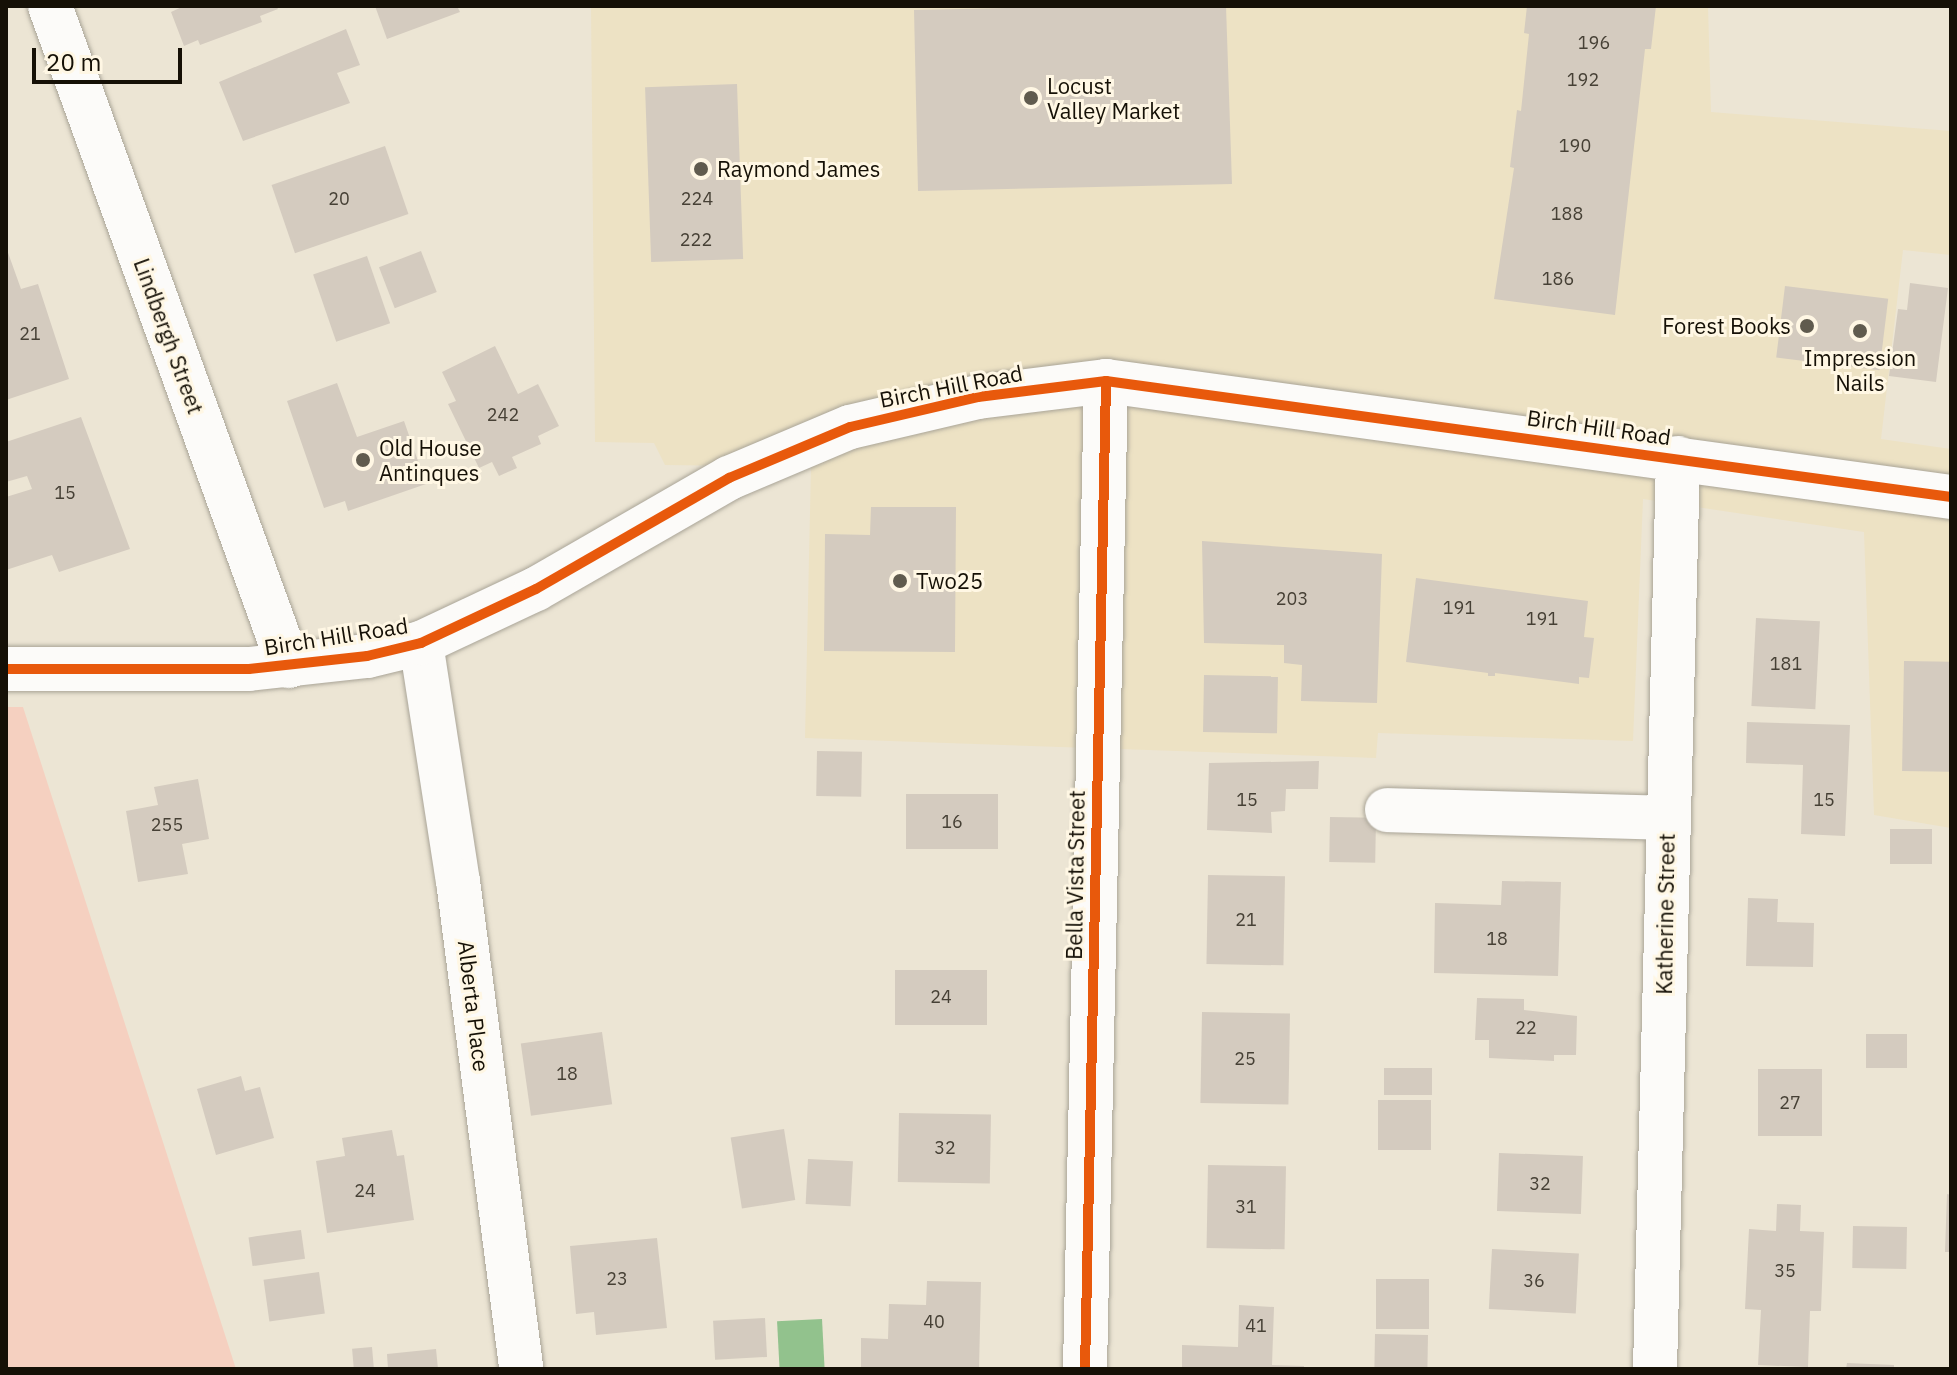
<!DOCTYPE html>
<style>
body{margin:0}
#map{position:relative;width:1957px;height:1375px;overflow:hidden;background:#ece5d4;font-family:"IBM Plex Sans",sans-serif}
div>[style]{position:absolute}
.built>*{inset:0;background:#ede2c4}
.green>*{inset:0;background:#f5d0c0}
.water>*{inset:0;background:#92c28d;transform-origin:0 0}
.building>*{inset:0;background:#d4cbbf;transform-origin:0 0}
.roads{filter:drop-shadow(0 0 2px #a9a497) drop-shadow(0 0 2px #a9a497)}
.minor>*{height:44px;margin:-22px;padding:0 22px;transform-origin:22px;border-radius:22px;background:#fcfbf9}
.cycleway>*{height:10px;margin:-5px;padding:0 5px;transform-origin:5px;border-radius:5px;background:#e8590c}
.dots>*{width:22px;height:22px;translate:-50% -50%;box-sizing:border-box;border:4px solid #fff7e4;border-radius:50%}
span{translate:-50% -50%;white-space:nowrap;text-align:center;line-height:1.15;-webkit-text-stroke:6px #fff7e4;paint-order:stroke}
.number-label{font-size:18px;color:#464035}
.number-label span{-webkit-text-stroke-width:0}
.poi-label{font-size:22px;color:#151006}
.left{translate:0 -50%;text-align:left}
.right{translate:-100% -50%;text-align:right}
.street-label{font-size:22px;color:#151006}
.frame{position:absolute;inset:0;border:8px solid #151006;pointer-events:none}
.scale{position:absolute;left:32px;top:48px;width:150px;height:36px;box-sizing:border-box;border:4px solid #151006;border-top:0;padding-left:10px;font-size:24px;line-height:28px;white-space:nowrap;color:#151006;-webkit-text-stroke:6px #fff7e4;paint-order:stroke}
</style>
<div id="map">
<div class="built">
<div style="clip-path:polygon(591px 6px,1708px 6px,1711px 112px,1951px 131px,1951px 255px,1903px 250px,1881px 439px,1951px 449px,1951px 828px,1874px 815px,1864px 532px,1643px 499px,1633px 741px,1378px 733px,1376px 758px,805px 738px,811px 467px,665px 465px,654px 443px,595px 442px)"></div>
</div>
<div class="green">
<div style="clip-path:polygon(6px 707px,23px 707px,236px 1369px,6px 1369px)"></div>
</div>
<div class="water">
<div style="left:822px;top:1319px;width:50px;height:45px;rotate:87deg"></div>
</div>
<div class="building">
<div style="clip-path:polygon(184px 6px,276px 6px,278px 9px,260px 16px,262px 22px,200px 45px,198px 40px,184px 46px,171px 12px)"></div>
<div style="clip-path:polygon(375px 6px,457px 6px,460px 12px,387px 39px)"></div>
<div style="clip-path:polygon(1090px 6px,1226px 6px,1232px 184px,918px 191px,914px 10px)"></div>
<div style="clip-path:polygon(1527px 6px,1656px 6px,1651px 49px,1645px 49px,1615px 315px,1494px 299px,1514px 168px,1510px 167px,1517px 110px,1521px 111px,1529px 34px,1524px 33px)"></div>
<div style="clip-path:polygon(346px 29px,360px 65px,337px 73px,350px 103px,243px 141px,219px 82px)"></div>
<div style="left:737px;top:84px;width:175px;height:92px;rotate:88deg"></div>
<div style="left:385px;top:146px;width:72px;height:120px;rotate:71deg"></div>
<div style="clip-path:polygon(6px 247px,21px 289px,38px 284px,69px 379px,6px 400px)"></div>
<div style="left:421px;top:251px;width:44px;height:45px;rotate:69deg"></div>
<div style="left:367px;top:256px;width:71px;height:57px;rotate:71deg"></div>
<div style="clip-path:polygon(1910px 283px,1948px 288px,1936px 382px,1889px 376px,1898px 309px,1907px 310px)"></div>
<div style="left:1785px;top:286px;width:104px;height:72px;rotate:7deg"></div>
<div style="clip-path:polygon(495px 346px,518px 394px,538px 384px,559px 426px,538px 436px,541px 444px,512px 457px,517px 468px,499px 476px,492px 462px,479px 468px,448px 404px,456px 401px,442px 372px)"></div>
<div style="clip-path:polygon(337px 383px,357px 437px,404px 421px,426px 484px,348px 511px,345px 501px,324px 508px,287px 401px)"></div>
<div style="clip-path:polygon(81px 417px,130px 549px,59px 572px,52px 555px,6px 570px,6px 497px,32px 489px,27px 476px,6px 482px,6px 442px)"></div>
<div style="clip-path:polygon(871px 507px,956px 507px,955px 652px,824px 651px,825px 534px,870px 535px)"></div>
<div style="clip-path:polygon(1202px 541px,1382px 554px,1377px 703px,1301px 701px,1302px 665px,1284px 663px,1284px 645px,1204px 643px)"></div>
<div style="clip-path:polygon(1416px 578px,1588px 601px,1584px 637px,1594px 638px,1589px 678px,1579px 677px,1579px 684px,1495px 673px,1495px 676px,1488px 676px,1488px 673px,1406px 662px)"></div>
<div style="left:1756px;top:618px;width:64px;height:88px;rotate:3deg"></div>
<div style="left:1904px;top:661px;width:47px;height:110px;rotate:1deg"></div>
<div style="left:1204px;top:675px;width:74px;height:57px;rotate:1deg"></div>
<div style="clip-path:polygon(1747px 722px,1850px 725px,1845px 836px,1801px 834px,1803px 765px,1746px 763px)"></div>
<div style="left:817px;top:751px;width:45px;height:45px;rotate:1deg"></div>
<div style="clip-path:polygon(1319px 761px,1318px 789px,1286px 789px,1285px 811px,1271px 812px,1272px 833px,1207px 830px,1209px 763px)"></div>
<div style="clip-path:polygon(198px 779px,209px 839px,182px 844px,188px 874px,138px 882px,126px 811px,158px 805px,154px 787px)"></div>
<div style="left:906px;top:794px;width:92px;height:55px"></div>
<div style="left:1330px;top:817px;width:46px;height:45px;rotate:1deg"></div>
<div style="left:1890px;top:829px;width:42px;height:35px"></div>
<div style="left:1208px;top:875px;width:77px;height:89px;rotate:1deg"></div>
<div style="clip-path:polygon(1502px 881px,1561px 882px,1558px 976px,1434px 973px,1435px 903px,1501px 905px)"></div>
<div style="clip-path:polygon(1748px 898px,1778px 899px,1777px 922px,1814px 923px,1813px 967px,1746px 966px)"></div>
<div style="left:895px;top:970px;width:92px;height:55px"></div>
<div style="clip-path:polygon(1477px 998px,1524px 999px,1524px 1010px,1577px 1016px,1576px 1055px,1554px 1055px,1554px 1061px,1489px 1058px,1489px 1040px,1475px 1040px)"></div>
<div style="left:1202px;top:1012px;width:88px;height:91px;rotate:1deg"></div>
<div style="left:602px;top:1032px;width:73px;height:82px;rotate:82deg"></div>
<div style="left:1866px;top:1034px;width:41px;height:34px"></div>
<div style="left:1384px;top:1068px;width:48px;height:27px"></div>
<div style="left:1758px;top:1069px;width:64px;height:67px"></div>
<div style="clip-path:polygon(241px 1076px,245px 1091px,260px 1087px,274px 1138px,216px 1155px,197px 1089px)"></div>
<div style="left:1378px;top:1100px;width:53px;height:50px"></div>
<div style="left:899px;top:1113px;width:92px;height:69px;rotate:1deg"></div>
<div style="left:784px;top:1129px;width:72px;height:54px;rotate:81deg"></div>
<div style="clip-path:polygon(392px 1130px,397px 1156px,404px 1155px,414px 1220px,327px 1233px,316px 1161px,345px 1156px,342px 1138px)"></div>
<div style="left:1499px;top:1153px;width:84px;height:58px;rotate:2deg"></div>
<div style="left:808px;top:1159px;width:45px;height:45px;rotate:3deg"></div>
<div style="left:1208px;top:1165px;width:78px;height:83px;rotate:1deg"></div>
<div style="clip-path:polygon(1947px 1194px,1951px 1195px,1951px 1252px,1945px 1252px)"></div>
<div style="clip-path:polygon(1777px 1204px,1801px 1205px,1800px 1231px,1824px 1232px,1821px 1311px,1810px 1311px,1808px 1367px,1758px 1365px,1761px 1310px,1745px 1309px,1749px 1229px,1776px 1231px)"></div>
<div style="left:1853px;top:1226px;width:54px;height:42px;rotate:1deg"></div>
<div style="left:301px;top:1230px;width:29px;height:53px;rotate:82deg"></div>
<div style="clip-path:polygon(657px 1238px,667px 1328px,596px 1335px,594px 1312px,576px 1314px,570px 1246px)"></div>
<div style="left:1492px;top:1249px;width:87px;height:60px;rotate:3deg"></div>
<div style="left:319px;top:1272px;width:42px;height:56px;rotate:82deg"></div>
<div style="left:1429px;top:1279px;width:50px;height:53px;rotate:90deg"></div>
<div style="clip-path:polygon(927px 1281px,981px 1282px,979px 1369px,861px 1369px,861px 1338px,888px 1339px,889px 1304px,926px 1305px)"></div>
<div style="clip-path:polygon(1239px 1305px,1274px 1307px,1272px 1365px,1304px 1366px,1304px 1369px,1182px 1369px,1182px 1345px,1238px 1347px)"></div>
<div style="left:765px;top:1318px;width:39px;height:52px;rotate:87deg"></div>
<div style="left:1375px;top:1334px;width:53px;height:35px;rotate:1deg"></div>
<div style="left:372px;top:1347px;width:22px;height:20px;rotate:85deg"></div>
<div style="clip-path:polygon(436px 1349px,438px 1369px,388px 1369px,387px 1354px)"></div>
<div style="clip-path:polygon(1847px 1363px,1894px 1365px,1894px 1369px,1846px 1369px)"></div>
</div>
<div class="roads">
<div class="minor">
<div style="left:50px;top:6px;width:702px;rotate:70.09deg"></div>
<div style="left:421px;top:643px;width:241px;rotate:81.2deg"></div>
<div style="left:458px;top:881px;width:492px;rotate:82.6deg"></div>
<div style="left:6px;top:669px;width:243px"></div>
<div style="left:249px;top:669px;width:119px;rotate:-6.3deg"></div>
<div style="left:367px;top:656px;width:56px;rotate:-13.5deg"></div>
<div style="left:421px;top:643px;width:127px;rotate:-25.2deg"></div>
<div style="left:536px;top:589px;width:223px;rotate:-29.9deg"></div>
<div style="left:729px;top:478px;width:131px;rotate:-22.9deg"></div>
<div style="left:850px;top:427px;width:131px;rotate:-13.2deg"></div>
<div style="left:978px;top:397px;width:129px;rotate:-7.1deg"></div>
<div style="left:1106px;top:381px;width:853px;rotate:7.82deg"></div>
<div style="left:1387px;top:810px;width:281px;rotate:1.6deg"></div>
<div style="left:1085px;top:1369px;width:988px;rotate:-88.78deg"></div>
<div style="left:1655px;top:1369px;width:911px;rotate:-88.55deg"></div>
</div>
</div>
<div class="cycleway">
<div style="left:6px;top:669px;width:243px"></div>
<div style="left:249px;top:669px;width:119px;rotate:-6.3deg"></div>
<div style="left:367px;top:656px;width:56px;rotate:-13.5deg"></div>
<div style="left:421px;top:643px;width:127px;rotate:-25.2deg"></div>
<div style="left:536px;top:589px;width:223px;rotate:-29.9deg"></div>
<div style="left:729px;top:478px;width:131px;rotate:-22.9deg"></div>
<div style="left:850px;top:427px;width:131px;rotate:-13.2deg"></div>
<div style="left:978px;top:397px;width:129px;rotate:-7.1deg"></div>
<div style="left:1106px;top:381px;width:853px;rotate:7.82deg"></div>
<div style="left:1085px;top:1369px;width:988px;rotate:-88.78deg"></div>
</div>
<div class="dots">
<div style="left:1031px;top:98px;background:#605b4e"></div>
<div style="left:701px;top:169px;background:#605b4e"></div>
<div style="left:1807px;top:326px;background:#605b4e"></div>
<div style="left:1860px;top:331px;background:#605b4e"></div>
<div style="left:363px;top:460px;background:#605b4e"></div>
<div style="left:900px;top:581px;background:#605b4e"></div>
</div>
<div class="number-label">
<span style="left:1594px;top:43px">196</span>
<span style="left:1583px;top:80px">192</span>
<span style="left:1575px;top:146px">190</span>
<span style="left:339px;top:199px">20</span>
<span style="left:697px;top:199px">224</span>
<span style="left:1567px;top:214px">188</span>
<span style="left:696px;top:240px">222</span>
<span style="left:1558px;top:279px">186</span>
<span style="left:30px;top:334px">21</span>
<span style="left:503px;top:415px">242</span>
<span style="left:65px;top:493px">15</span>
<span style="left:1292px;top:599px">203</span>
<span style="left:1459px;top:608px">191</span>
<span style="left:1542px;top:619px">191</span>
<span style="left:1786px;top:664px">181</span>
<span style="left:1247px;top:800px">15</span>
<span style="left:1824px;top:800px">15</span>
<span style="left:952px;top:822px">16</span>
<span style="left:167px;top:825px">255</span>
<span style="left:1246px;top:920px">21</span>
<span style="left:1497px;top:939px">18</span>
<span style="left:941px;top:997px">24</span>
<span style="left:1526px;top:1028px">22</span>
<span style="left:1245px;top:1059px">25</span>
<span style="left:567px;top:1074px">18</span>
<span style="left:1790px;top:1103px">27</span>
<span style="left:945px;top:1148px">32</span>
<span style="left:1540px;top:1184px">32</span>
<span style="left:365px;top:1191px">24</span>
<span style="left:1246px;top:1207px">31</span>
<span style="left:1785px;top:1271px">35</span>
<span style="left:617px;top:1279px">23</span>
<span style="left:1534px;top:1281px">36</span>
<span style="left:934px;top:1322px">40</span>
<span style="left:1256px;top:1326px">41</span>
</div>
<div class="poi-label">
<span class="left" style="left:1047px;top:98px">Locust<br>Valley Market</span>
<span class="left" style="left:717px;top:169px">Raymond James</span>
<span class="right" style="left:1791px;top:326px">Forest Books</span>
<span style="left:1860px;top:370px">Impression<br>Nails</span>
<span class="left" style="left:379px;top:460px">Old House<br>Antinques</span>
<span class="left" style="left:916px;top:581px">Two25</span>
</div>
<div class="street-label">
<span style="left:169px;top:336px;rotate:70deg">Lindbergh Street</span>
<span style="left:951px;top:386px;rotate:-11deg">Birch Hill Road</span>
<span style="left:1599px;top:427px;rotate:8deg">Birch Hill Road</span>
<span style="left:336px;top:636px;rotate:-9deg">Birch Hill Road</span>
<span style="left:1075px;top:875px;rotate:-89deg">Bella Vista Street</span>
<span style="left:1665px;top:914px;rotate:-89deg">Katherine Street</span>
<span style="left:474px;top:1006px;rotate:83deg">Alberta Place</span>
</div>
<div class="frame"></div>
<div class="scale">20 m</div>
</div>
